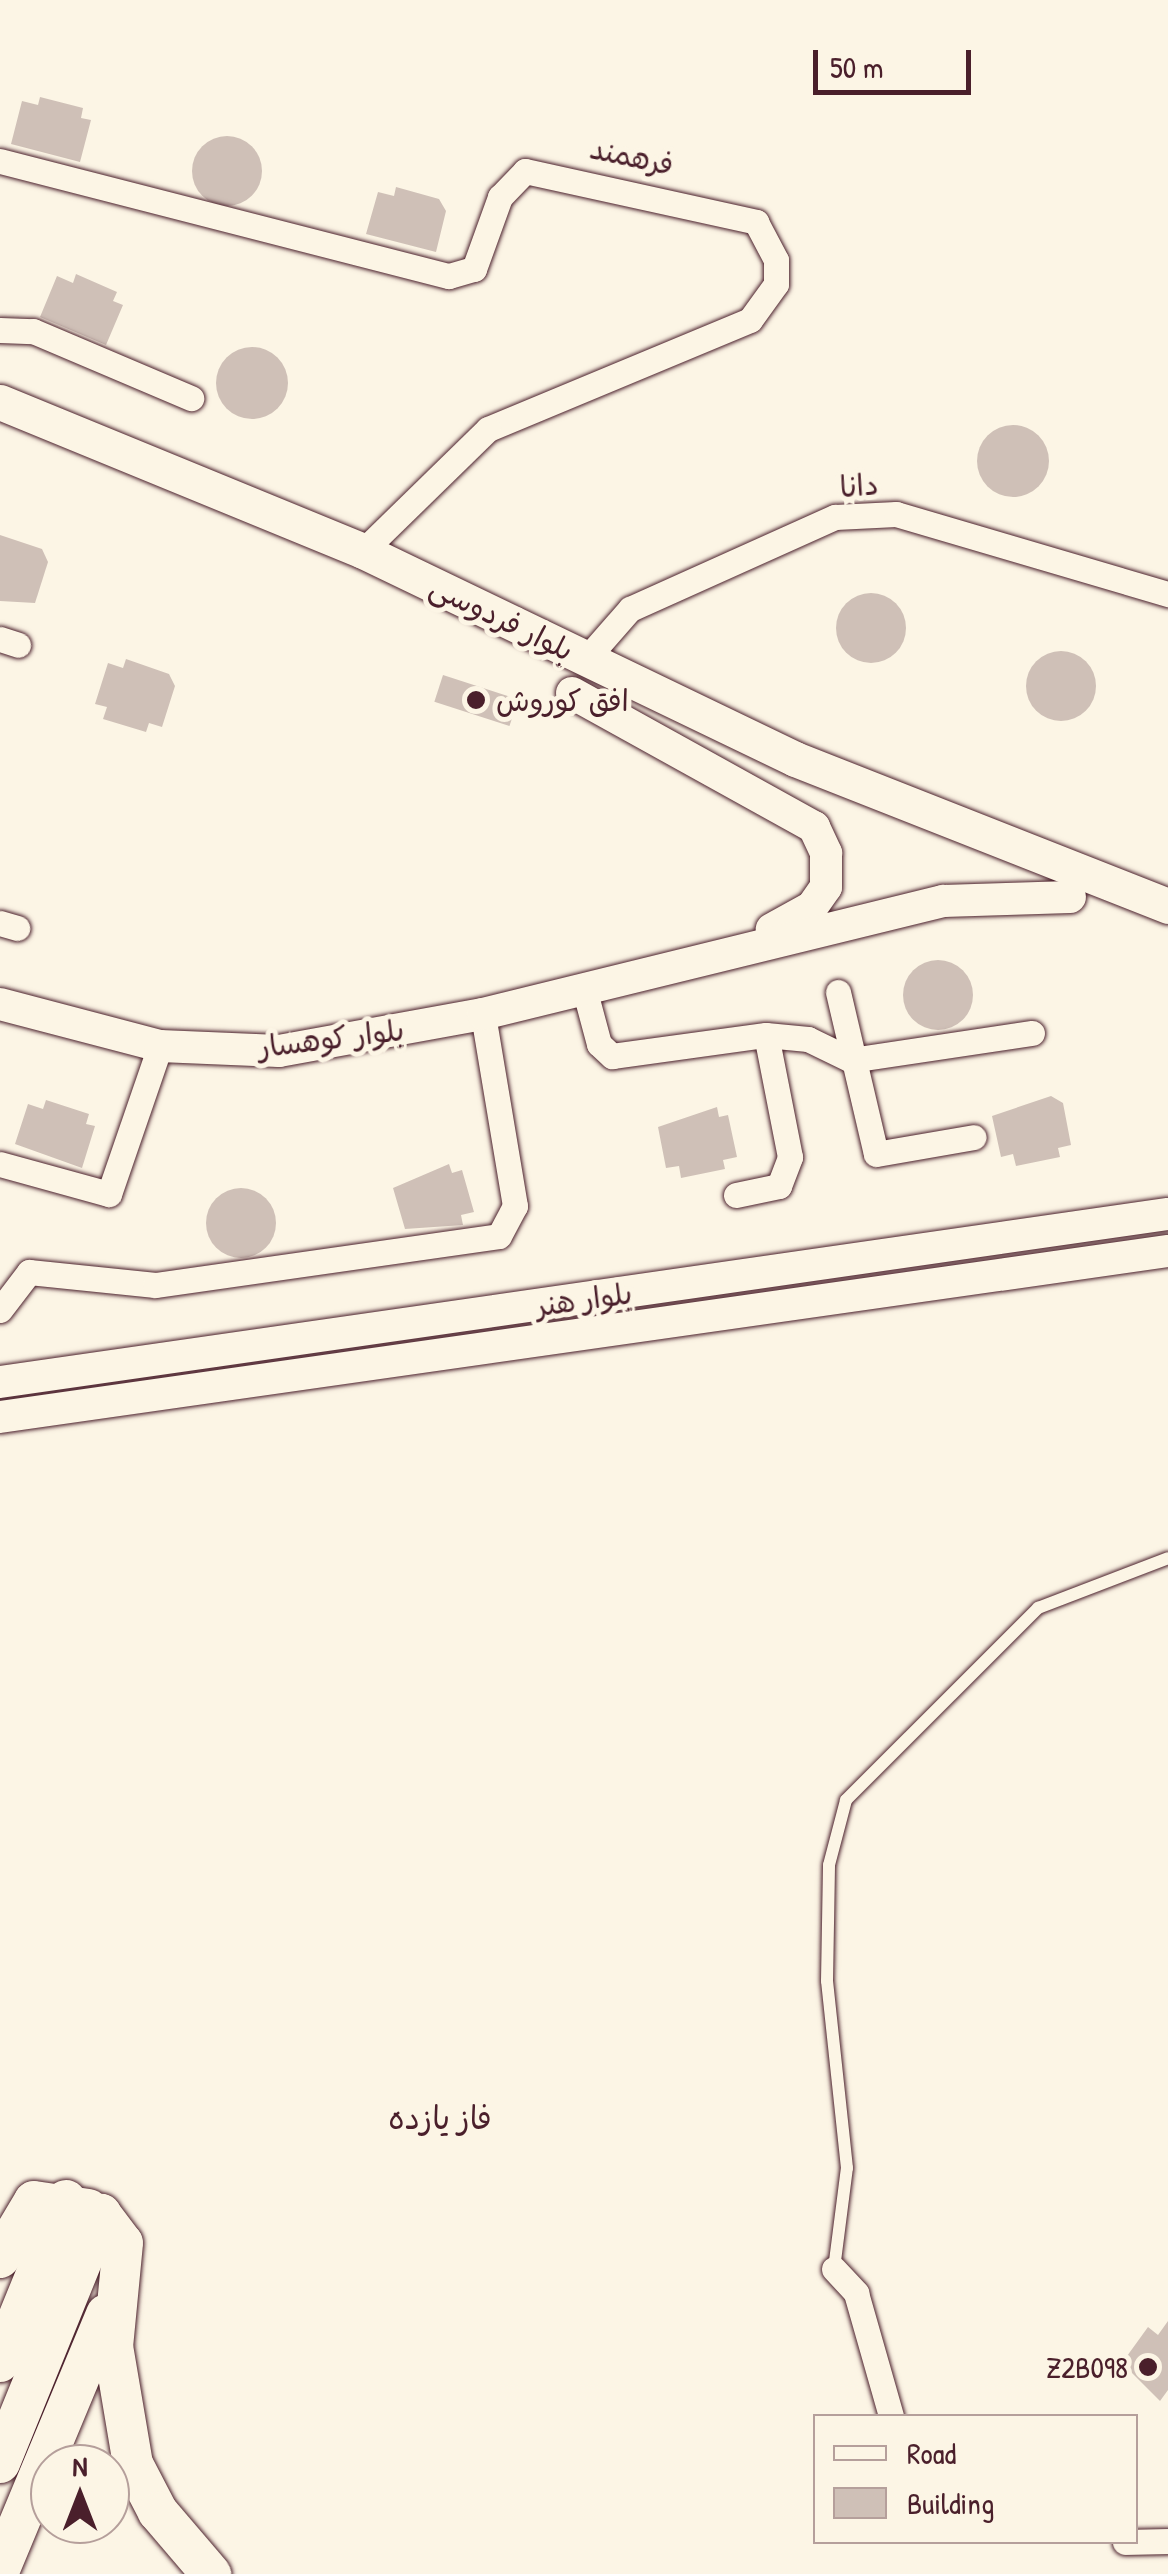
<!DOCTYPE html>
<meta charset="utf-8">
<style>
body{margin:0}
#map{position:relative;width:1168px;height:2574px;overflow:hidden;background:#fcf5e5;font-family:"Patrick Hand","Playpen Sans Arabic",sans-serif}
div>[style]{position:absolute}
.building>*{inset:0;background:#cfc0b7;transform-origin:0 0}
.round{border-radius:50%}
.roads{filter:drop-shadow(0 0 2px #4a1f2b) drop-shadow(0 0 2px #4a1f2b)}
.service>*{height:12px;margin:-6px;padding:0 6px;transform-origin:6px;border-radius:6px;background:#fcf5e5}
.minor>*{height:25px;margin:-12.5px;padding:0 12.5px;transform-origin:12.5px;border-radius:12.5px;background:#fcf5e5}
.tertiary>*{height:32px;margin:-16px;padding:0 16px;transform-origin:16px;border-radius:16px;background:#fcf5e5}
.secondary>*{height:35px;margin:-17.5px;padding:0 17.5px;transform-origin:17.5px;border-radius:17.5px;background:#fcf5e5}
.primary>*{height:40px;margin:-20px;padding:0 20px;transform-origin:20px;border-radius:20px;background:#fcf5e5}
.dots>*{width:28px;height:28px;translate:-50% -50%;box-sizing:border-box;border:5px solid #fcf5e5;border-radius:50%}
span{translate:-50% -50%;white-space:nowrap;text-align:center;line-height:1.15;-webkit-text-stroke:10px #fcf5e5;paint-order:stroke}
.street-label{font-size:30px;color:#4a1f2b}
.poi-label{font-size:30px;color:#4a1f2b}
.left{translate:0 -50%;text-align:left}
.right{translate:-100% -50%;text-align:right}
.neighbourhood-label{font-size:32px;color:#4a1f2b}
.legend{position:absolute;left:813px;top:2414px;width:325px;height:130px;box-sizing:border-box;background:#fcf5e5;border:2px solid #b59f9b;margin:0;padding:12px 18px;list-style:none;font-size:30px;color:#4a1f2b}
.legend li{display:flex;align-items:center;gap:20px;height:50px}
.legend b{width:50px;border:2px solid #b59f9b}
.north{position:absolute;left:30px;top:2444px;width:100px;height:100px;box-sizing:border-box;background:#fcf5e5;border:2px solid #b59f9b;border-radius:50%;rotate:0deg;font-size:28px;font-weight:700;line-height:40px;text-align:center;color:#4a1f2b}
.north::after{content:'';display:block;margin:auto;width:35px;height:45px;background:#4a1f2b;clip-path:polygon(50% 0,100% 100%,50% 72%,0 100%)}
.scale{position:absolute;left:813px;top:50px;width:158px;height:45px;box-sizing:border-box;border:5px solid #4a1f2b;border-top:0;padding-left:12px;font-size:30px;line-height:35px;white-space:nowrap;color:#4a1f2b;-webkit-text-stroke:8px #fcf5e5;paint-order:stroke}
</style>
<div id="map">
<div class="building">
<div style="clip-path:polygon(40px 97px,83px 108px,81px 118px,91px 120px,80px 162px,11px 144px,22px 101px,38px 105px)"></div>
<div class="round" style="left:192px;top:136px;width:70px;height:70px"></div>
<div style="clip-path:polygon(396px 187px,439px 199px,446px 211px,436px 252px,366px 234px,378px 192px,394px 196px)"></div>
<div style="clip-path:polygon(76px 274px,117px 292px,113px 301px,123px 305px,106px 345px,40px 317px,57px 276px,73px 283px)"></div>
<div class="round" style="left:216px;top:347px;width:72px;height:72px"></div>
<div class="round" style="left:977px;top:425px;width:72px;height:72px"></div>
<div style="clip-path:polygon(0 535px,42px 549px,48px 562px,35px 603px,0 601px)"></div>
<div class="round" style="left:836px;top:593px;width:70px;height:70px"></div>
<div class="round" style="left:1026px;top:651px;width:70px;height:70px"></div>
<div style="clip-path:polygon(126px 659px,169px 674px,175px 686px,162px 727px,149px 723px,146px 732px,103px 719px,107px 707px,95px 704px,108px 663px,123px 668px)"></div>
<div style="left:443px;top:675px;width:79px;height:28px;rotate:18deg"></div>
<div class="round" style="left:903px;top:960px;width:70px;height:70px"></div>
<div style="clip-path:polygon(1051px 1096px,1063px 1103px,1071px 1145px,1058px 1148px,1060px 1157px,1016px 1166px,1013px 1154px,1001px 1157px,992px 1116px)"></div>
<div style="clip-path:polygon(46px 1100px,89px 1114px,86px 1124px,95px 1126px,82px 1168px,15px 1144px,28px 1104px,43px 1109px)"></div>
<div style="clip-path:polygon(717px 1107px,719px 1117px,728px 1115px,737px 1157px,723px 1160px,725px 1169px,681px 1178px,679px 1166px,666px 1168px,658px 1127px)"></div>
<div style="clip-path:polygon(449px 1164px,452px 1173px,462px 1170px,474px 1212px,461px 1215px,463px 1225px,405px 1229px,393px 1188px)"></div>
<div class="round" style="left:206px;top:1188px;width:70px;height:70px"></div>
<div style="clip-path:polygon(1168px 2321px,1168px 2390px,1160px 2401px,1122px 2363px,1148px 2327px,1158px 2335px)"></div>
</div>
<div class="roads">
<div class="service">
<div style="left:834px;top:2269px;width:102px;rotate:-82.7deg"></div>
<div style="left:847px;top:2168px;width:188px;rotate:-96.1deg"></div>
<div style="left:827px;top:1981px;width:116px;rotate:-89deg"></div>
<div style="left:829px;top:1865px;width:67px;rotate:-75.3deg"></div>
<div style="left:846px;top:1800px;width:272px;rotate:-45deg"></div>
<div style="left:1038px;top:1608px;width:139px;rotate:-21deg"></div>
</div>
<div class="minor">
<div style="left:0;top:161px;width:463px;rotate:14.4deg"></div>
<div style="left:449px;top:276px;width:26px;rotate:-16deg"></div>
<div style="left:474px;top:269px;width:77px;rotate:-70.1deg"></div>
<div style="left:500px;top:197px;width:36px;rotate:-46deg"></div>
<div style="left:525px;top:171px;width:237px;rotate:12.4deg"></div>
<div style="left:756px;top:222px;width:43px;rotate:62.2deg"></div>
<div style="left:776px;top:260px;width:24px;rotate:90deg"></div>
<div style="left:776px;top:284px;width:44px;rotate:125.8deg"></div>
<div style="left:750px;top:320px;width:284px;rotate:157.4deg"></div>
<div style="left:488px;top:429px;width:175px;rotate:135.7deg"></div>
<div style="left:0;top:330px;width:33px;rotate:2deg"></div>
<div style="left:33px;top:331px;width:172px;rotate:23deg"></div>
<div style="left:0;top:639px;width:19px;rotate:18deg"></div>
<div style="left:586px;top:659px;width:67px;rotate:-48.7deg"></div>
<div style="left:630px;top:609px;width:225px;rotate:-24.2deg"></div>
<div style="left:835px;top:517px;width:61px;rotate:-2.8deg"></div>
<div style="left:896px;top:514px;width:284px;rotate:16.4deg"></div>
<div style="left:0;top:923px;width:18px;rotate:16deg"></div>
<div style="left:584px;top:988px;width:58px;rotate:75deg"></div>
<div style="left:599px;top:1044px;width:18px;rotate:43deg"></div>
<div style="left:612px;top:1056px;width:155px;rotate:-7.8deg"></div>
<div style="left:766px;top:1035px;width:42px;rotate:5.4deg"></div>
<div style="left:808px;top:1039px;width:48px;rotate:26deg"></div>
<div style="left:851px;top:1060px;width:183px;rotate:-8.5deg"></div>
<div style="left:838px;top:992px;width:166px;rotate:76.8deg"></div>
<div style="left:876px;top:1154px;width:99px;rotate:-9.8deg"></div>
<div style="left:0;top:1164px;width:113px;rotate:15.4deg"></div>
<div style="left:109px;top:1194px;width:157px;rotate:-71deg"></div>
<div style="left:736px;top:1195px;width:44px;rotate:-11.8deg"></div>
<div style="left:779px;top:1186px;width:31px;rotate:-69deg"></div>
<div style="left:790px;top:1157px;width:124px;rotate:-101.1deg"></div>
<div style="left:0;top:1310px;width:48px;rotate:-52.7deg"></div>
<div style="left:29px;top:1272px;width:127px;rotate:5.9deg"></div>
<div style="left:155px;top:1285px;width:347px;rotate:-8.1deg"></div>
<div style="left:499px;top:1236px;width:34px;rotate:-62deg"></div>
<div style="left:515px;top:1206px;width:195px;rotate:-99.5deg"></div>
<div style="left:834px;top:2269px;width:33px;rotate:47deg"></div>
<div style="left:856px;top:2293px;width:128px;rotate:74.1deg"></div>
<div style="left:1125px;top:2542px;width:43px;rotate:-1.3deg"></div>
</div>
<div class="tertiary">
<div style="left:572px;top:693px;width:277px;rotate:29deg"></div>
<div style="left:814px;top:827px;width:29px;rotate:65deg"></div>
<div style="left:826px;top:853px;width:34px;rotate:90deg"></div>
<div style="left:826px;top:887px;width:24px;rotate:125deg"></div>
<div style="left:812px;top:907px;width:46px;rotate:151.2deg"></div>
<div style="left:0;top:1004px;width:165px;rotate:14.7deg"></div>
<div style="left:160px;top:1046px;width:119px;rotate:2.4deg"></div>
<div style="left:279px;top:1051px;width:207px;rotate:-10.3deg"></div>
<div style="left:483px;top:1014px;width:474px;rotate:-13.8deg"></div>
<div style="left:943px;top:901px;width:127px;rotate:-1.8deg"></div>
<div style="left:0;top:1382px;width:1180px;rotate:-8.19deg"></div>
<div style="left:0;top:1417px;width:1180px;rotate:-8.09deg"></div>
</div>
<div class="secondary">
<div style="left:0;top:402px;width:392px;rotate:22.3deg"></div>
<div style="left:363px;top:551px;width:479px;rotate:25.7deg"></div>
<div style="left:795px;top:759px;width:401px;rotate:21.5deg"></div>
</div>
<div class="primary">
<div style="left:101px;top:2214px;width:36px;rotate:53deg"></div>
<div style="left:123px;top:2243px;width:103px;rotate:95.5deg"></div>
<div style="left:113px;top:2346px;width:120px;rotate:80.4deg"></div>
<div style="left:133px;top:2464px;width:54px;rotate:62.5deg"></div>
<div style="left:158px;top:2512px;width:82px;rotate:49.5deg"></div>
<div style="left:0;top:2258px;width:66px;rotate:-59.2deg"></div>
<div style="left:34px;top:2201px;width:55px;rotate:8.4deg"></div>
<div style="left:0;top:2362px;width:175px;rotate:-67.8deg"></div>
<div style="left:0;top:2463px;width:269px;rotate:-67.9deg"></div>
<div style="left:0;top:2569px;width:276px;rotate:-67.4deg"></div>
</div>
</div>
<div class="dots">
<div style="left:476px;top:700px;background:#4a1f2b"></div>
<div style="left:1148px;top:2367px;background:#4a1f2b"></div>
</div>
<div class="street-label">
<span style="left:632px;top:156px;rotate:12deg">فرهمند</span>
<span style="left:859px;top:485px;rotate:-5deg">دانا</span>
<span style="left:502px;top:618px;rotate:26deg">بلوار فردوسی</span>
<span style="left:331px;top:1038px;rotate:-7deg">بلوار کوهسار</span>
<span style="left:584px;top:1299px;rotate:-8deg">بلوار هنر</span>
</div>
<div class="poi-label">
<span class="left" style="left:496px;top:700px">افق کوروش</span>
<span class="right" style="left:1128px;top:2367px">Z2B098</span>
</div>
<div class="neighbourhood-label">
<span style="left:440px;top:2118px">فاز یازده</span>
</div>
<ul class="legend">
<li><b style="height:12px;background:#fcf5e5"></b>Road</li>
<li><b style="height:28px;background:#cfc0b7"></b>Building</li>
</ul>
<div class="north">N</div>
<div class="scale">50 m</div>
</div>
